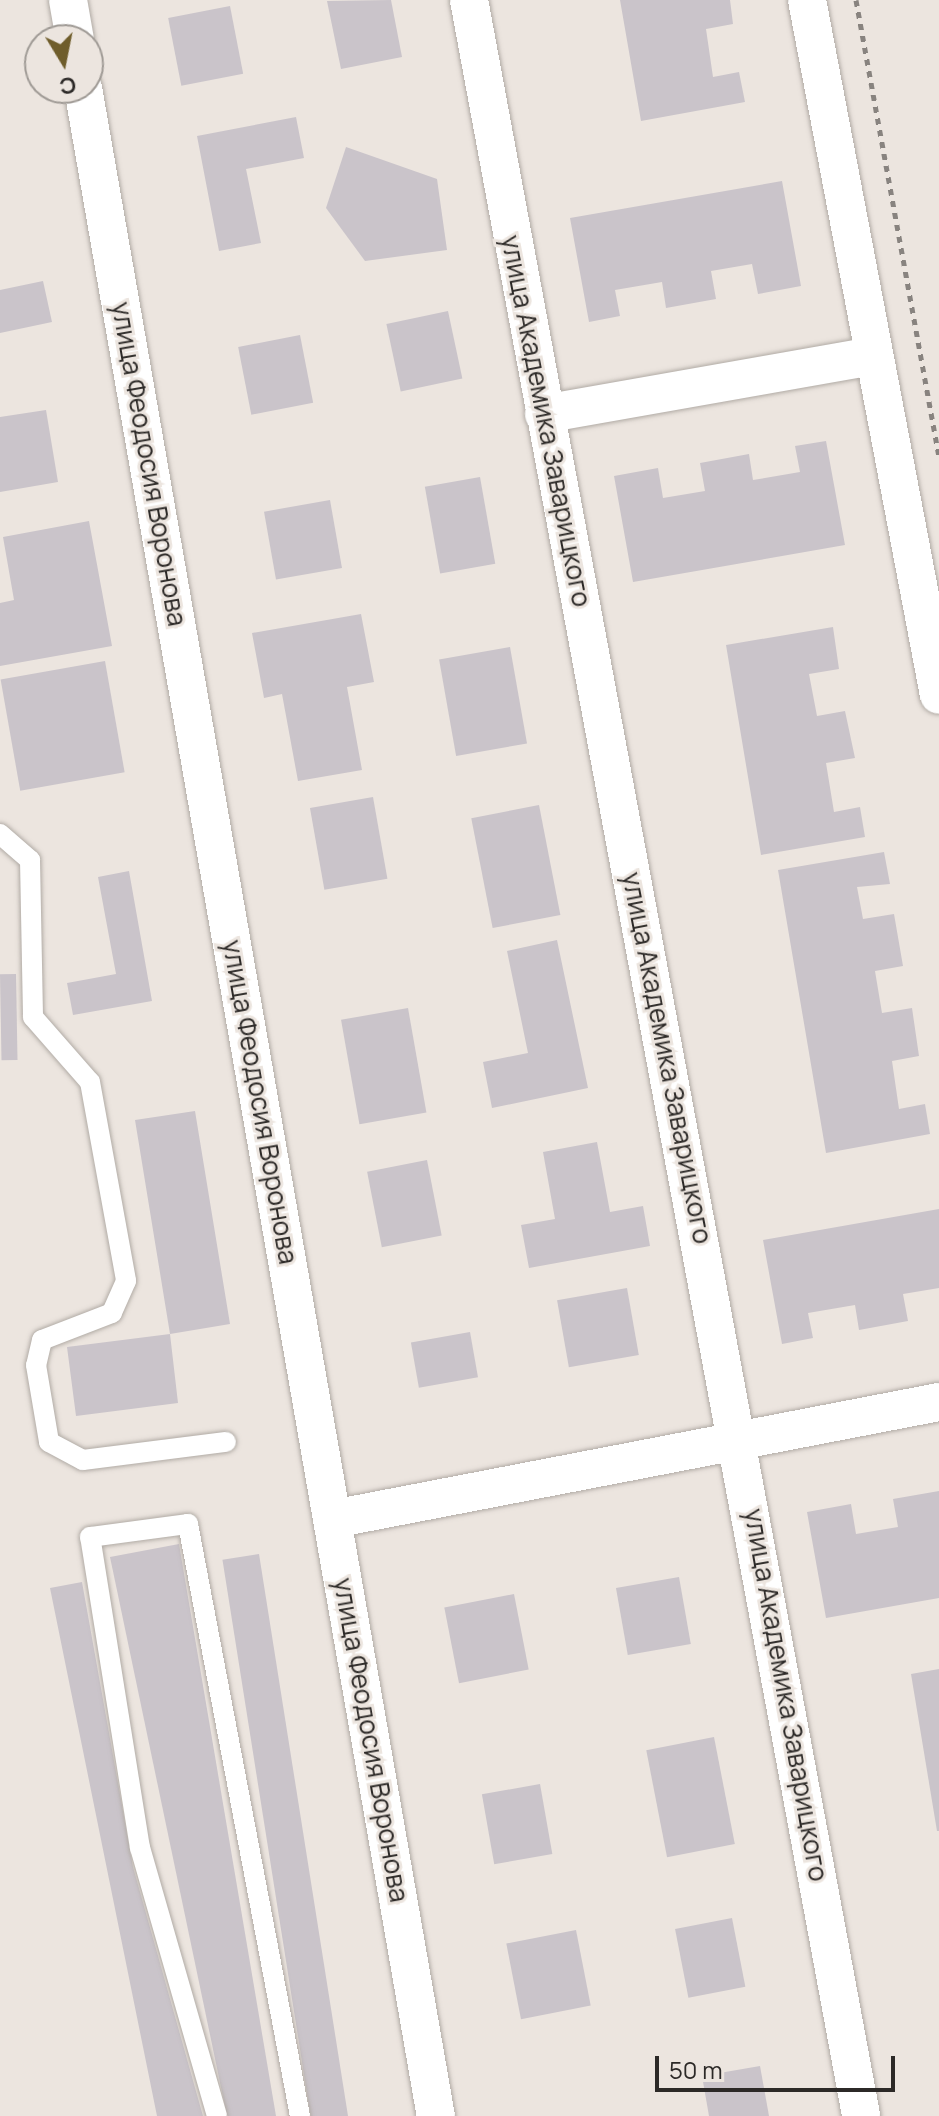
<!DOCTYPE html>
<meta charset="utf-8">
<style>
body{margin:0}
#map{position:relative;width:939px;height:2116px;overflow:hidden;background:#ece5df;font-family:Manrope,sans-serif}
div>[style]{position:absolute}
.building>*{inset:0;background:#cac4ca;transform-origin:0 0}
.path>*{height:5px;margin-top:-2.5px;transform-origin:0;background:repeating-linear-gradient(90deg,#88837f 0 6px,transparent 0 12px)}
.roads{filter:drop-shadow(0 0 2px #b1aba5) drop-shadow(0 0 2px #b1aba5)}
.service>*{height:20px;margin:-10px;padding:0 10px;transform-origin:10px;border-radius:10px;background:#fff}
.minor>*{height:38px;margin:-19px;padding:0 19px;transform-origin:19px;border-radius:19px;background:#fff}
span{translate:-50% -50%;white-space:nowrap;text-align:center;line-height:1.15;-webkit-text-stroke:6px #ece5df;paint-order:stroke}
.street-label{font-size:26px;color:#2c2927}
.north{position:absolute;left:24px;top:24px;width:80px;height:80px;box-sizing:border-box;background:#ece5df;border:2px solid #9f9a95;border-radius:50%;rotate:170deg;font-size:22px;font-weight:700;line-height:32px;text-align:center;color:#2c2927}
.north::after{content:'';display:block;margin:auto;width:28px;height:36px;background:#6f5d2b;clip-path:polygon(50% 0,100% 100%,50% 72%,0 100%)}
.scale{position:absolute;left:655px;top:2056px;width:240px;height:36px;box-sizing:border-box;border:4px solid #2c2927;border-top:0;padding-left:10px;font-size:24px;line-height:28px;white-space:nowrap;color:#2c2927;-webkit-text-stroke:6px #ece5df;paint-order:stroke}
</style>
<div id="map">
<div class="building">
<div style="clip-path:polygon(391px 0,402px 57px,341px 69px,327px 1px)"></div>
<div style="clip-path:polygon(620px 0,730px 0,733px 24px,706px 29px,713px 77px,739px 72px,745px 102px,641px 121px)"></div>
<div style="left:230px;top:6px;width:69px;height:63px;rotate:79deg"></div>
<div style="clip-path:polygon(296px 117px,304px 158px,246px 169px,261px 243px,219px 251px,197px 136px)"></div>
<div style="clip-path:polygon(346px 147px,437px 179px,447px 250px,365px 261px,326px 208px)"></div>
<div style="clip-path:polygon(782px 181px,801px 286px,758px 294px,752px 264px,711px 271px,716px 299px,666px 308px,662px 282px,615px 290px,620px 316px,589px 322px,570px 218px)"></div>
<div style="clip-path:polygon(43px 281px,52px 322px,0 333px,0 290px)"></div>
<div style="left:448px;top:311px;width:69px;height:63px;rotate:78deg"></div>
<div style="left:300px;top:335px;width:69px;height:63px;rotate:79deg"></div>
<div style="clip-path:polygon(46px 410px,58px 482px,0 492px,0 417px)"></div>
<div style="clip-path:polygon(826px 441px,845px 545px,633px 582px,614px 476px,658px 468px,663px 498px,705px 491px,700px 463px,749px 454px,753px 480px,800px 472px,795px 446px)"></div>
<div style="left:480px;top:477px;width:88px;height:56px;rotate:80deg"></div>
<div style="left:330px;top:500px;width:69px;height:67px;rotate:80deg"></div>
<div style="clip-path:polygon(89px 521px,112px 646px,0 666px,0 603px,14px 600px,3px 537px)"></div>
<div style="clip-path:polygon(361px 614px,374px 682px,347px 687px,362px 770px,298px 781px,282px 694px,264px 698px,252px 633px)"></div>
<div style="clip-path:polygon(833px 627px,839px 669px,809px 674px,817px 716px,845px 711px,855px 758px,826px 763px,834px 812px,860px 807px,865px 837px,761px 855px,726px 645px)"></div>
<div style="left:510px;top:647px;width:98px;height:72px;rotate:80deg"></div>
<div style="left:105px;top:661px;width:113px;height:106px;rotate:80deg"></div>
<div style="left:373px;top:797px;width:83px;height:64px;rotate:80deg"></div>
<div style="left:539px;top:805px;width:112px;height:69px;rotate:79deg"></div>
<div style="clip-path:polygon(884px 852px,890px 884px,857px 887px,863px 919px,894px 914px,903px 966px,875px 971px,882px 1013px,912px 1008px,919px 1056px,892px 1061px,899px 1109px,925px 1104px,930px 1134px,826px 1153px,778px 870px)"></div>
<div style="clip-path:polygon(129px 871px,152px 1001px,73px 1015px,67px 983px,116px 974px,98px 877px)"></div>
<div style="clip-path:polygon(557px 940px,588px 1088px,492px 1108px,483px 1062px,528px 1053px,507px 951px)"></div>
<div style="left:16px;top:974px;width:86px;height:16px;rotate:89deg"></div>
<div style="left:408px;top:1008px;width:106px;height:68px;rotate:80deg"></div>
<div style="clip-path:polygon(195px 1111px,230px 1324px,170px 1334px,178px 1403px,76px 1416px,67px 1347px,170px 1334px,135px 1120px)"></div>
<div style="clip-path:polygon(597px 1142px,610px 1212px,643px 1206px,650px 1246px,529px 1268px,521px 1225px,555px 1219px,543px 1152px)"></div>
<div style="left:427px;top:1160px;width:77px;height:61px;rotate:79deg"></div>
<div style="clip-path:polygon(939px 1209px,939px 1288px,903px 1294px,908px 1321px,859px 1330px,855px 1305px,808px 1313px,813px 1338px,782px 1344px,763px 1240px)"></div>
<div style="left:627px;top:1288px;width:68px;height:71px;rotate:80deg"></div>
<div style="left:470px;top:1332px;width:46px;height:60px;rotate:80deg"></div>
<div style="clip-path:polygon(939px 1491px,939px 1598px,826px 1618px,807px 1512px,851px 1504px,856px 1534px,898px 1527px,893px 1499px)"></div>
<div style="clip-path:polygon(179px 1544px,276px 2116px,227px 2116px,110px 1557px)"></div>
<div style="left:259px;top:1554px;width:569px;height:37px;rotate:81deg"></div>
<div style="left:679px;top:1577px;width:68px;height:64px;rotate:80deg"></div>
<div style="clip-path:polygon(82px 1582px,133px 1867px,203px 2116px,157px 2116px,50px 1588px)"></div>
<div style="left:514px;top:1594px;width:77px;height:71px;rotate:79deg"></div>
<div style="clip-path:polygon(939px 1669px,939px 1831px,937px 1831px,911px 1674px)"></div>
<div style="left:714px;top:1737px;width:109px;height:69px;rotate:79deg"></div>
<div style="left:540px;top:1784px;width:71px;height:59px;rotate:80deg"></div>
<div style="left:732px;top:1918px;width:70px;height:58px;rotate:79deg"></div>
<div style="left:576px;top:1930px;width:77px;height:71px;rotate:79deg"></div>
<div style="clip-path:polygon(760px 2066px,769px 2116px,709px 2116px,702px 2076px)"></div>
</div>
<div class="path">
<div style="left:856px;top:0;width:463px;rotate:79.7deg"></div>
</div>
<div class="roads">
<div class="service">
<div style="left:0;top:834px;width:40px;rotate:41deg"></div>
<div style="left:30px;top:860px;width:157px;rotate:88.9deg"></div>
<div style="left:33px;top:1017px;width:86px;rotate:48.8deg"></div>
<div style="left:90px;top:1082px;width:202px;rotate:79.7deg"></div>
<div style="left:126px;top:1281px;width:35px;rotate:114deg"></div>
<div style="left:112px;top:1313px;width:75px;rotate:158.9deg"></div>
<div style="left:42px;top:1340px;width:26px;rotate:103deg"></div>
<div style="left:36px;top:1365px;width:78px;rotate:80.4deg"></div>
<div style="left:49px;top:1442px;width:38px;rotate:28deg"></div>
<div style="left:83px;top:1460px;width:144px;rotate:-7.2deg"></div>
<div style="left:217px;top:2116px;width:279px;rotate:-106deg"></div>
<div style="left:140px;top:1848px;width:315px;rotate:-99.1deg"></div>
<div style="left:90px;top:1537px;width:99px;rotate:-7.6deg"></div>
<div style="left:188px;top:1524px;width:603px;rotate:79.29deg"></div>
</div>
<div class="minor">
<div style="left:68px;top:0;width:41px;rotate:80.1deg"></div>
<div style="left:469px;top:0;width:2152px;rotate:79.5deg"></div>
<div style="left:807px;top:0;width:707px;rotate:79.25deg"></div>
<div style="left:83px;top:88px;width:2058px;rotate:80.13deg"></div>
<div style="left:544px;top:414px;width:335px;rotate:-10deg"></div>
<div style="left:333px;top:1519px;width:617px;rotate:-10.93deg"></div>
</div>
</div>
<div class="street-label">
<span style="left:546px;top:421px;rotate:79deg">улица Академика Заварицкого</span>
<span style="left:149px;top:464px;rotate:80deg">улица Феодосия Воронова</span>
<span style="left:667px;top:1058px;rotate:79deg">улица Академика Заварицкого</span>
<span style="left:260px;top:1102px;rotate:80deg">улица Феодосия Воронова</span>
<span style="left:786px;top:1695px;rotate:80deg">улица Академика Заварицкого</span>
<span style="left:371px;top:1740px;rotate:80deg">улица Феодосия Воронова</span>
</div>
<div class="north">С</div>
<div class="scale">50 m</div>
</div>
